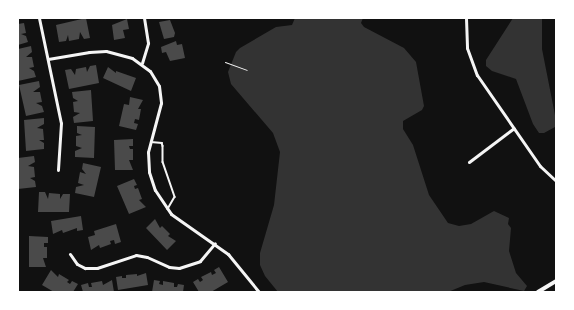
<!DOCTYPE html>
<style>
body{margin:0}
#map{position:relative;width:574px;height:310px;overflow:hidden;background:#111;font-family:"Public Sans",sans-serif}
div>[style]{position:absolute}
.water>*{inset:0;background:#333}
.building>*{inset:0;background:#4a4a4a}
.path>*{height:1px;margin:-0.5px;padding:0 0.5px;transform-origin:0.5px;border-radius:0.5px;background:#f5f5f5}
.service>*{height:1.5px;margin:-0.75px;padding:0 0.75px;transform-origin:0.75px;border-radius:0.75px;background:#f5f5f5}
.minor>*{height:3px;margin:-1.5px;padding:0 1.5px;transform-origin:1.5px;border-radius:1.5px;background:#f5f5f5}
.tertiary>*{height:3.5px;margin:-1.75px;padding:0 1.75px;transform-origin:1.75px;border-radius:1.75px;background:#f5f5f5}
span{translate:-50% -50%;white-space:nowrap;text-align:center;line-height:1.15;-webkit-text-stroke:4px #fff;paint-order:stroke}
.frame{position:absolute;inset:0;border:19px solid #fff;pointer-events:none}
</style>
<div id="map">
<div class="water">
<div style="clip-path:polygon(295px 18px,363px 18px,361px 23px,364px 27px,404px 48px,416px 62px,424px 106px,422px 110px,403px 121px,403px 129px,413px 145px,429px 195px,448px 223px,459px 226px,471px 224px,494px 211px,509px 218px,508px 224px,511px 228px,509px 251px,516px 273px,527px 286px,524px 291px,484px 282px,465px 285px,448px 292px,278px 292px,265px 276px,260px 265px,260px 253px,274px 205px,280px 152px,273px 133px,231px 84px,228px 72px,236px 52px,240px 48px,276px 27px,292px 25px)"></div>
<div style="clip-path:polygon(513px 18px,542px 18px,542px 49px,555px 115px,555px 127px,544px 133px,539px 133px,533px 124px,516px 79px,492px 71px,486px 66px,486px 60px)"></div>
</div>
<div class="building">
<div style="clip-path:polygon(86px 18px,90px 38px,84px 39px,80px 32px,79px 39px,69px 41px,68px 35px,66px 41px,59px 42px,56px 25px)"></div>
<div style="clip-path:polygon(127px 19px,129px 29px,123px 30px,125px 38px,114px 40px,112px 25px)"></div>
<div style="clip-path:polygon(170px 20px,175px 33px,174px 37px,164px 39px,159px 22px)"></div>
<div style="clip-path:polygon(24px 23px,26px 33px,21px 34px,26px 36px,28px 42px,18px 45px,18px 24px)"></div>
<div style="clip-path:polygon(176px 41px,177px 45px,182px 44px,185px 58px,170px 61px,166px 52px,162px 53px,161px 47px)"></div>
<div style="clip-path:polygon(31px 46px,32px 52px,26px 57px,32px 57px,34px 67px,29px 68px,34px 71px,36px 77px,18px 81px,18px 49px)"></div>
<div style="clip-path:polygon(96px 65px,99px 83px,69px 89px,65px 70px,71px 69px,75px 75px,76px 69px,86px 67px,87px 72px,90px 66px)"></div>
<div style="clip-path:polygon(108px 67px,116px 73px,116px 71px,136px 78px,131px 91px,103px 78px)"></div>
<div style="clip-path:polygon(39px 81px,40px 87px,33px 92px,40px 92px,42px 102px,36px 103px,42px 106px,44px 112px,26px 116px,19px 85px)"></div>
<div style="clip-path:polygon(91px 90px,93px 121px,74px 123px,73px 117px,80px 113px,74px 112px,73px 102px,78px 101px,73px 98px,72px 92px)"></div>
<div style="clip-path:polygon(130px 97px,143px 100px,138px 109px,141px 109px,139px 120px,135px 119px,134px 123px,138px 124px,136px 130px,119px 126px,124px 104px,129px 105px)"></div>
<div style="clip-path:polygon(44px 118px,44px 124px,37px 128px,43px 129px,44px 140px,39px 140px,44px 143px,44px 149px,26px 151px,24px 120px)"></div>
<div style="clip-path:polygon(77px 126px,95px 127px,94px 158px,75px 157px,75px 151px,82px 148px,76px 146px,76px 136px,82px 135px,77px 133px)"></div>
<div style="clip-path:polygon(133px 139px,133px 146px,129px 146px,130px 149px,133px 149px,133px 160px,129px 160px,133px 170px,115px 170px,114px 140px)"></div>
<div style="clip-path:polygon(34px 156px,35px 162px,28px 166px,34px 167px,35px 177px,30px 178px,35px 181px,36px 187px,18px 189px,18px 158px)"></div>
<div style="clip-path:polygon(83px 163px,101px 167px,94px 197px,75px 193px,76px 187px,84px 185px,78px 183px,80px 172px,86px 174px,82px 169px)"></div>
<div style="clip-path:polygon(134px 179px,137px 185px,134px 186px,135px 189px,138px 188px,142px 199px,139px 200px,146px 207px,129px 214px,117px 186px)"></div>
<div style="clip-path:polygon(39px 192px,45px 192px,48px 199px,49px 193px,60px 194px,60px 199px,63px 194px,70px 194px,69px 212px,38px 212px)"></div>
<div style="clip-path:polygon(81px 216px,83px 230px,77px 231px,77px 228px,63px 233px,62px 230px,53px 234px,51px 221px)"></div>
<div style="clip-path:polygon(155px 219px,160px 228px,162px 226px,170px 234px,168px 236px,176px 241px,167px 250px,146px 228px)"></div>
<div style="clip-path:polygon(116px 224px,121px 242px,115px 244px,114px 240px,110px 241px,111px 244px,100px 248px,99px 245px,91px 250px,88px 237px,95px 235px,94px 231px)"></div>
<div style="clip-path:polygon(29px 236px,48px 237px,48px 243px,44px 243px,44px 247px,47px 247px,47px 258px,43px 258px,46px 267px,29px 267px)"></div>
<div style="clip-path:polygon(219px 267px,228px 282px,211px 292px,199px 292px,193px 282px,198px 279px,200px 282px,203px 280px,201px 277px,211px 272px,212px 275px,216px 273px,214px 270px)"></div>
<div style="clip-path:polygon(51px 270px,58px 277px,59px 274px,69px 280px,67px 282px,70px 284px,72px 281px,78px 284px,73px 292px,54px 292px,42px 285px)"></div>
<div style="clip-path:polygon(146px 273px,148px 285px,118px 290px,116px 277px,122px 276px,122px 278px,126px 278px,126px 275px,137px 274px,137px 276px)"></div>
<div style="clip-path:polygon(112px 280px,114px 292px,83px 292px,81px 285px,88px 283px,89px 287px,92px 287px,91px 283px,102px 281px,103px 285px)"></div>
<div style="clip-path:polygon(154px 280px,160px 281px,159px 284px,163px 285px,163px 281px,174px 283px,174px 287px,177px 287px,178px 284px,184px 285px,183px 292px,152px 292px)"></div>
</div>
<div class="path">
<div style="left:225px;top:62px;width:23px;rotate:20deg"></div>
</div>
<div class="service">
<div style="left:151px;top:142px;width:11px;rotate:5deg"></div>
<div style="left:162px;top:143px;width:3px;rotate:72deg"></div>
<div style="left:163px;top:146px;width:16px;rotate:90deg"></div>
<div style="left:163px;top:162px;width:37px;rotate:71deg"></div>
<div style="left:175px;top:197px;width:14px;rotate:120deg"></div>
</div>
<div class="minor">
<div style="left:39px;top:18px;width:107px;rotate:78.2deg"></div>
<div style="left:61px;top:123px;width:47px;rotate:93.7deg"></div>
<div style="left:466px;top:18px;width:30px;rotate:88deg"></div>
<div style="left:467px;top:48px;width:29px;rotate:70deg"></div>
<div style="left:477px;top:75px;width:111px;rotate:55.3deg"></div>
<div style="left:540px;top:166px;width:22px;rotate:43deg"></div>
<div style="left:48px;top:59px;width:42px;rotate:-9.7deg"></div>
<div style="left:89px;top:52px;width:17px;rotate:-3deg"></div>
<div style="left:106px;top:51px;width:27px;rotate:15deg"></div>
<div style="left:132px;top:58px;width:22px;rotate:36deg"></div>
<div style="left:150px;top:71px;width:17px;rotate:59deg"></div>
<div style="left:159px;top:86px;width:17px;rotate:83deg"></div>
<div style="left:161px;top:103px;width:51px;rotate:104.9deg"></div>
<div style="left:148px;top:152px;width:20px;rotate:87deg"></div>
<div style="left:149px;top:172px;width:19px;rotate:72deg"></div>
<div style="left:155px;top:190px;width:29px;rotate:56deg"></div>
<div style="left:171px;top:214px;width:70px;rotate:35.1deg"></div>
<div style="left:228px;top:254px;width:49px;rotate:50.8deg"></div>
<div style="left:142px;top:63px;width:21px;rotate:-73deg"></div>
<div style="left:148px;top:43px;width:25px;rotate:-99deg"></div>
<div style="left:469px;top:162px;width:56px;rotate:-37.1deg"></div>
<div style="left:70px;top:254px;width:12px;rotate:55deg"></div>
<div style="left:77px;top:264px;width:9px;rotate:27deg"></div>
<div style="left:85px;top:268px;width:12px"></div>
<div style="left:97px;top:268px;width:41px;rotate:-18.4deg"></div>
<div style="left:136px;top:255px;width:11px;rotate:10deg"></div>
<div style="left:147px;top:257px;width:24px;rotate:24deg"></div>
<div style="left:169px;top:267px;width:10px;rotate:6deg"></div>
<div style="left:179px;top:268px;width:22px;rotate:-18deg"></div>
<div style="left:200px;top:261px;width:23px;rotate:-50deg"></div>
</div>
<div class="tertiary">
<div style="left:538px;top:292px;width:21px;rotate:-31deg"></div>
</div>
<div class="frame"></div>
</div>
